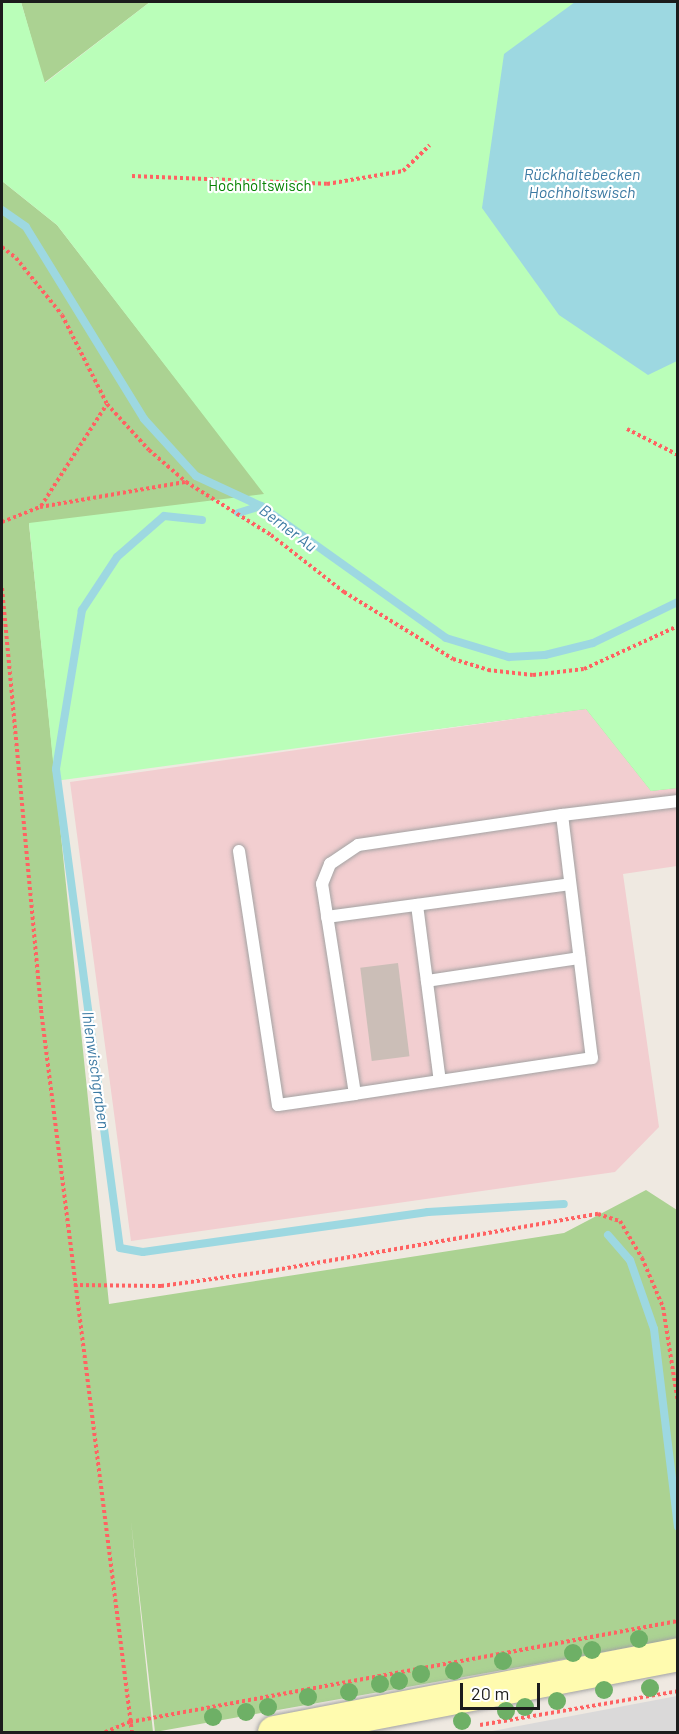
<!DOCTYPE html>
<meta charset="utf-8">
<style>
body{margin:0}
#map{position:relative;width:679px;height:1734px;overflow:hidden;background:#efe9e1;font-family:Barlow,sans-serif}
div>[style]{position:absolute}
.residential>*{inset:0;background:#dad9d9}
.commercial>*{inset:0;background:#f2ced0}
.forest>*{inset:0;background:#abd292}
.park>*{inset:0;background:#bafeb9}
.water>*{inset:0;background:#9dd8e1}
.stream>*{height:8px;margin:-4px;padding:0 4px;transform-origin:4px;border-radius:4px;background:#9dd8e1}
.building>*{inset:0;background:#cbbeb7;transform-origin:0 0}
.path>*{height:4px;margin-top:-2px;transform-origin:0;background:repeating-linear-gradient(90deg,#ff6262 0 3px,transparent 0 6px)}
.roads{filter:drop-shadow(0 0 2px #a3a3a3) drop-shadow(0 0 2px #a3a3a3)}
.lane>*{height:12px;margin:-6px;padding:0 6px;transform-origin:6px;border-radius:6px;background:#fff}
.secondary>*{height:33px;margin:-16.5px;padding:0 16.5px;transform-origin:16.5px;border-radius:16.5px;background:#fffbaf}
.trees>*{width:18px;height:18px;margin:-9px;border-radius:50%;background:#6eb066}
span{translate:-50% -50%;white-space:nowrap;text-align:center;line-height:1.15;-webkit-text-stroke:4.5px #fff;paint-order:stroke}
.park-label{font-size:15px;color:#058202}
.water-label{font-size:16px;color:#3c7aa3;font-style:italic}
.frame{position:absolute;inset:0;border:3px solid #1c1c1c;pointer-events:none}
.scale{position:absolute;left:460px;top:1683px;width:80px;height:27px;box-sizing:border-box;border:3px solid #1c1c1c;border-top:0;padding-left:8px;font-size:18px;line-height:21px;white-space:nowrap;color:#1c1c1c;-webkit-text-stroke:4px #fff;paint-order:stroke}
</style>
<div id="map">
<div class="residential">
<div style="clip-path:polygon(677px 1696px,677px 1732px,487px 1732px)"></div>
</div>
<div class="commercial">
<div style="clip-path:polygon(586px 709px,651px 791px,677px 788px,677px 866px,623px 874px,659px 1127px,615px 1172px,131px 1241px,70px 782px)"></div>
</div>
<div class="forest">
<div style="clip-path:polygon(21px 2px,150px 2px,44px 83px)"></div>
<div style="clip-path:polygon(2px 181px,57px 225px,265px 494px,613px 604px,677px 788px,651px 791px,586px 709px,412px 732px,29px 524px,109px 1304px,564px 1233px,646px 1190px,677px 1210px,677px 1639px,155px 1732px,131px 1521px,153px 1732px,2px 1732px)"></div>
</div>
<div class="park">
<div style="clip-path:polygon(2px 2px,21px 2px,45px 83px,150px 2px,677px 2px,677px 788px,651px 791px,586px 709px,55px 781px,29px 523px,264px 494px,57px 225px,2px 181px)"></div>
</div>
<div class="water">
<div style="clip-path:polygon(575px 2px,677px 2px,677px 361px,648px 375px,559px 315px,482px 208px,504px 54px)"></div>
</div>
<div class="stream">
<div style="left:2px;top:210px;width:29px;rotate:35deg"></div>
<div style="left:26px;top:227px;width:225px;rotate:58.4deg"></div>
<div style="left:144px;top:419px;width:77px;rotate:47.6deg"></div>
<div style="left:196px;top:476px;width:72px;rotate:24.8deg"></div>
<div style="left:261px;top:506px;width:227px;rotate:35.5deg"></div>
<div style="left:446px;top:638px;width:66px;rotate:16.8deg"></div>
<div style="left:509px;top:657px;width:36px;rotate:-3deg"></div>
<div style="left:545px;top:655px;width:49px;rotate:-14deg"></div>
<div style="left:593px;top:643px;width:94px;rotate:-25.8deg"></div>
<div style="left:238px;top:513px;width:24px;rotate:-17deg"></div>
<div style="left:202px;top:520px;width:38px;rotate:-174deg"></div>
<div style="left:164px;top:516px;width:62px;rotate:138.9deg"></div>
<div style="left:117px;top:557px;width:64px;rotate:123.4deg"></div>
<div style="left:82px;top:610px;width:161px;rotate:99.3deg"></div>
<div style="left:56px;top:769px;width:483px;rotate:82.4deg"></div>
<div style="left:120px;top:1248px;width:23px;rotate:10deg"></div>
<div style="left:143px;top:1252px;width:288px;rotate:-8deg"></div>
<div style="left:428px;top:1212px;width:136px;rotate:-3.4deg"></div>
<div style="left:608px;top:1235px;width:33px;rotate:49deg"></div>
<div style="left:630px;top:1260px;width:73px;rotate:70.8deg"></div>
<div style="left:654px;top:1329px;width:199px;rotate:83.1deg"></div>
</div>
<div class="building">
<div style="left:398px;top:963px;width:94px;height:38px;rotate:83deg"></div>
</div>
<div class="path">
<div style="left:132px;top:176px;width:195px;rotate:2.3deg"></div>
<div style="left:327px;top:184px;width:77px;rotate:-9.7deg"></div>
<div style="left:403px;top:171px;width:37px;rotate:-44deg"></div>
<div style="left:2px;top:247px;width:18px;rotate:38deg"></div>
<div style="left:16px;top:258px;width:73px;rotate:51.1deg"></div>
<div style="left:62px;top:315px;width:100px;rotate:63.2deg"></div>
<div style="left:107px;top:404px;width:62px;rotate:47.6deg"></div>
<div style="left:149px;top:450px;width:49px;rotate:40.9deg"></div>
<div style="left:186px;top:482px;width:100px;rotate:31.9deg"></div>
<div style="left:271px;top:535px;width:93px;rotate:38deg"></div>
<div style="left:344px;top:592px;width:128px;rotate:31.6deg"></div>
<div style="left:453px;top:659px;width:37px;rotate:17deg"></div>
<div style="left:488px;top:670px;width:45px;rotate:6.3deg"></div>
<div style="left:533px;top:675px;width:51px;rotate:-6.7deg"></div>
<div style="left:584px;top:669px;width:103px;rotate:-24.6deg"></div>
<div style="left:627px;top:429px;width:57px;rotate:27deg"></div>
<div style="left:41px;top:506px;width:121px;rotate:-57.1deg"></div>
<div style="left:2px;top:522px;width:41px;rotate:-21.5deg"></div>
<div style="left:40px;top:507px;width:147px;rotate:-9.8deg"></div>
<div style="left:2px;top:588px;width:424px;rotate:84.7deg"></div>
<div style="left:41px;top:1010px;width:728px;rotate:82.82deg"></div>
<div style="left:74px;top:1285px;width:87px;rotate:0.7deg"></div>
<div style="left:161px;top:1286px;width:110px;rotate:-7.8deg"></div>
<div style="left:270px;top:1271px;width:333px;rotate:-9.9deg"></div>
<div style="left:598px;top:1214px;width:23px;rotate:18deg"></div>
<div style="left:620px;top:1221px;width:43px;rotate:59.3deg"></div>
<div style="left:642px;top:1258px;width:53px;rotate:66.8deg"></div>
<div style="left:663px;top:1307px;width:97px;rotate:81.1deg"></div>
<div style="left:480px;top:1725px;width:201px;rotate:-9.7deg"></div>
<div style="left:105px;top:1732px;width:27px;rotate:-22deg"></div>
<div style="left:130px;top:1722px;width:557px;rotate:-10.44deg"></div>
</div>
<div class="roads">
<div class="lane">
<div style="left:562px;top:815px;width:245px;rotate:83deg"></div>
<div style="left:592px;top:1058px;width:240px;rotate:171.4deg"></div>
<div style="left:355px;top:1094px;width:213px;rotate:-98.9deg"></div>
<div style="left:322px;top:884px;width:22px;rotate:-68deg"></div>
<div style="left:330px;top:864px;width:34px;rotate:-34deg"></div>
<div style="left:358px;top:845px;width:206px;rotate:-8.4deg"></div>
<div style="left:562px;top:815px;width:117px;rotate:-6.9deg"></div>
<div style="left:239px;top:851px;width:257px;rotate:81.3deg"></div>
<div style="left:278px;top:1105px;width:78px;rotate:-8.1deg"></div>
<div style="left:417px;top:905px;width:177px;rotate:82.6deg"></div>
<div style="left:327px;top:917px;width:245px;rotate:-7.7deg"></div>
<div style="left:427px;top:981px;width:154px;rotate:-8.6deg"></div>
</div>
<div class="secondary">
<div style="left:274px;top:1732px;width:411px;rotate:-10.9deg"></div>
</div>
</div>
<div class="trees">
<div style="left:639px;top:1639px"></div>
<div style="left:592px;top:1650px"></div>
<div style="left:573px;top:1653px"></div>
<div style="left:503px;top:1661px"></div>
<div style="left:454px;top:1671px"></div>
<div style="left:421px;top:1674px"></div>
<div style="left:399px;top:1681px"></div>
<div style="left:380px;top:1684px"></div>
<div style="left:650px;top:1688px"></div>
<div style="left:604px;top:1690px"></div>
<div style="left:349px;top:1692px"></div>
<div style="left:308px;top:1697px"></div>
<div style="left:557px;top:1701px"></div>
<div style="left:268px;top:1707px"></div>
<div style="left:525px;top:1707px"></div>
<div style="left:506px;top:1711px"></div>
<div style="left:246px;top:1712px"></div>
<div style="left:213px;top:1717px"></div>
<div style="left:462px;top:1721px"></div>
</div>
<div class="park-label">
<span style="left:260px;top:186px">Hochholtswisch</span>
</div>
<div class="water-label">
<span style="left:582px;top:183px">Rückhaltebecken<br>Hochholtswisch</span>
<span style="left:288px;top:528px;rotate:37deg">Berner Au</span>
<span style="left:96px;top:1070px;rotate:82deg">Ihlenwischgraben</span>
</div>
<div class="frame"></div>
<div class="scale">20 m</div>
</div>
